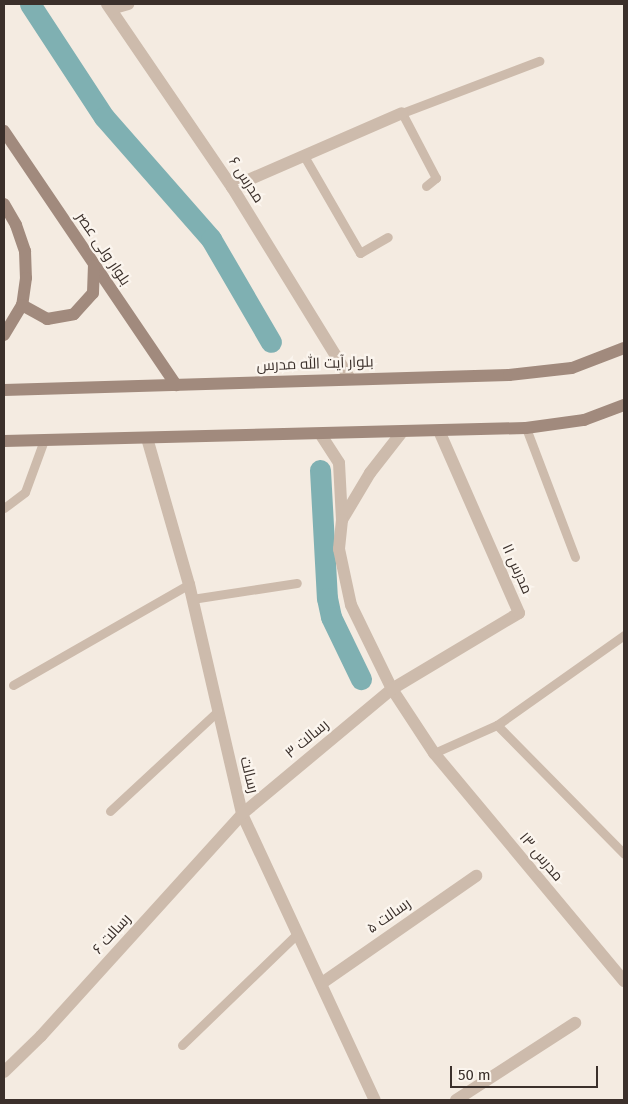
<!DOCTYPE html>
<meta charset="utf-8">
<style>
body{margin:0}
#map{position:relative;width:628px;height:1104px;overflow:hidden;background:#f4ebe1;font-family:"Fira Sans",Cairo,sans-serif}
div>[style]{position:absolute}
.canal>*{height:21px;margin:-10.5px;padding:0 10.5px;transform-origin:10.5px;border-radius:10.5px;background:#7fb0b2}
.lane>*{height:9px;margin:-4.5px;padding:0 4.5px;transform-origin:4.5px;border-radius:4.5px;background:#cdbbac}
.street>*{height:12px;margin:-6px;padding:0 6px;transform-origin:6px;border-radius:6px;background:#cdbbac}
.secondary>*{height:12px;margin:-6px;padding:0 6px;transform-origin:6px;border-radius:6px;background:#a18a7d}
span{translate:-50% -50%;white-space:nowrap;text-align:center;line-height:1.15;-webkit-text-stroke:4.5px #fbf5ee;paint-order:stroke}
.street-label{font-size:15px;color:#3b302b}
.frame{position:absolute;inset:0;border:5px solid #3b302b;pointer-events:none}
.scale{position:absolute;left:450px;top:1066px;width:148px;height:22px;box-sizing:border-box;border:2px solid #3b302b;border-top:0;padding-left:6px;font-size:15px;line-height:18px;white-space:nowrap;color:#3b302b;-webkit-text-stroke:4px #fbf5ee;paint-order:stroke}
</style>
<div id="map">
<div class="canal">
<div style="left:30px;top:4px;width:135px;rotate:56.8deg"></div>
<div style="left:104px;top:117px;width:162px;rotate:48.7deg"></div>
<div style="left:211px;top:239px;width:119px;rotate:59.8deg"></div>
<div style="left:320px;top:470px;width:128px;rotate:86.9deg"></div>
<div style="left:327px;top:598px;width:19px;rotate:78deg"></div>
<div style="left:331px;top:617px;width:69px;rotate:64.2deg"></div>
</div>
<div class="lane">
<div style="left:304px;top:156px;width:112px;rotate:60deg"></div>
<div style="left:360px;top:253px;width:32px;rotate:-30deg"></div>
<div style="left:426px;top:186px;width:13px;rotate:-39deg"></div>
<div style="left:436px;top:178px;width:73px;rotate:-117.6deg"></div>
<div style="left:402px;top:113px;width:147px;rotate:-20.8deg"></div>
<div style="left:526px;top:428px;width:138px;rotate:69.2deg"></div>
<div style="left:4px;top:508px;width:26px;rotate:-37deg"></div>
<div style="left:25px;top:492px;width:55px;rotate:-69.9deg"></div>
<div style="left:192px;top:599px;width:106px;rotate:-8.7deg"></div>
<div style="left:13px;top:685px;width:203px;rotate:-29.8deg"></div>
<div style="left:497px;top:725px;width:181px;rotate:45.4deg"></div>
<div style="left:434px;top:753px;width:69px;rotate:-24deg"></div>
<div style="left:497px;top:725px;width:156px;rotate:-35.3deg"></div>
<div style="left:110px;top:811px;width:146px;rotate:-42.8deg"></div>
<div style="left:182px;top:1045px;width:158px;rotate:-44deg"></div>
</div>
<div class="street">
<div style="left:107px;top:4px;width:222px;rotate:55.7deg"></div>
<div style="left:232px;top:187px;width:225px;rotate:58.4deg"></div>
<div style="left:111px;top:9px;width:18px;rotate:-16deg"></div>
<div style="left:232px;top:187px;width:185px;rotate:-23.5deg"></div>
<div style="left:321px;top:435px;width:33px;rotate:57deg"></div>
<div style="left:339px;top:463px;width:57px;rotate:87deg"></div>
<div style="left:342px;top:520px;width:55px;rotate:-59.2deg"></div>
<div style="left:370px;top:473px;width:52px;rotate:-52deg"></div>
<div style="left:147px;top:438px;width:152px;rotate:74deg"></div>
<div style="left:189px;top:584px;width:236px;rotate:77deg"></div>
<div style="left:242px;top:814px;width:315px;rotate:65.1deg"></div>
<div style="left:342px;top:520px;width:29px;rotate:96deg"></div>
<div style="left:339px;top:549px;width:57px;rotate:77.9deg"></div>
<div style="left:351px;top:605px;width:93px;rotate:64deg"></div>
<div style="left:392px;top:689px;width:77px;rotate:56.7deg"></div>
<div style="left:434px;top:753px;width:297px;rotate:50.2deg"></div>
<div style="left:322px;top:983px;width:188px;rotate:-34.8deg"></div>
<div style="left:4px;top:1072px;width:52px;rotate:-44.2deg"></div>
<div style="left:41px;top:1036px;width:299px;rotate:-47.8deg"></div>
<div style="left:242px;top:814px;width:195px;rotate:-39.8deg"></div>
<div style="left:392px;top:689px;width:148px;rotate:-30.9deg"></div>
<div style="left:519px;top:613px;width:199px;rotate:-113.7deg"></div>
<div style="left:456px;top:1100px;width:142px;rotate:-32.9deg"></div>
</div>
<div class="secondary">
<div style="left:4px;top:131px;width:307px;rotate:55.9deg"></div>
<div style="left:4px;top:204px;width:24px;rotate:60deg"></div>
<div style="left:16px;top:225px;width:28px;rotate:71deg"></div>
<div style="left:25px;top:251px;width:27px;rotate:88deg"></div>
<div style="left:26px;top:278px;width:27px;rotate:98deg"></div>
<div style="left:22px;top:305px;width:35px;rotate:121deg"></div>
<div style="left:22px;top:305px;width:29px;rotate:29deg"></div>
<div style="left:47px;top:319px;width:27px;rotate:-10deg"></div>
<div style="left:74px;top:314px;width:28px;rotate:-48deg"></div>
<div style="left:93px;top:293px;width:27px;rotate:-88deg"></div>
<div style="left:4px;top:390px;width:505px;rotate:-1.7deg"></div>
<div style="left:509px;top:375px;width:63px;rotate:-6.3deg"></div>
<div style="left:572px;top:368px;width:56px;rotate:-21deg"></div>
<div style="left:4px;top:441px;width:522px;rotate:-1.43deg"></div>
<div style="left:526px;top:428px;width:59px;rotate:-7.9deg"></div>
<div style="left:584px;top:420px;width:43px;rotate:-20.6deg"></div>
</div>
<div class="street-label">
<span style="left:246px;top:180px;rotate:57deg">مدرس ۶</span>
<span style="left:103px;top:249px;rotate:56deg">بلوار ولی عصر</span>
<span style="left:315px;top:364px;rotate:-2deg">بلوار آیت الله مدرس</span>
<span style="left:517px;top:569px;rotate:66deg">مدرس ۱۱</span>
<span style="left:307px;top:739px;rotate:-40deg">رسالت ۳</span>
<span style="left:249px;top:775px;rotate:76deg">رسالت</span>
<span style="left:541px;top:857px;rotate:50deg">مدرس ۱۳</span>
<span style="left:389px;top:916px;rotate:-35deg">رسالت ۵</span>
<span style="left:112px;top:934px;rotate:-48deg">رسالت ۶</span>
</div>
<div class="frame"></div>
<div class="scale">50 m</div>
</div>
